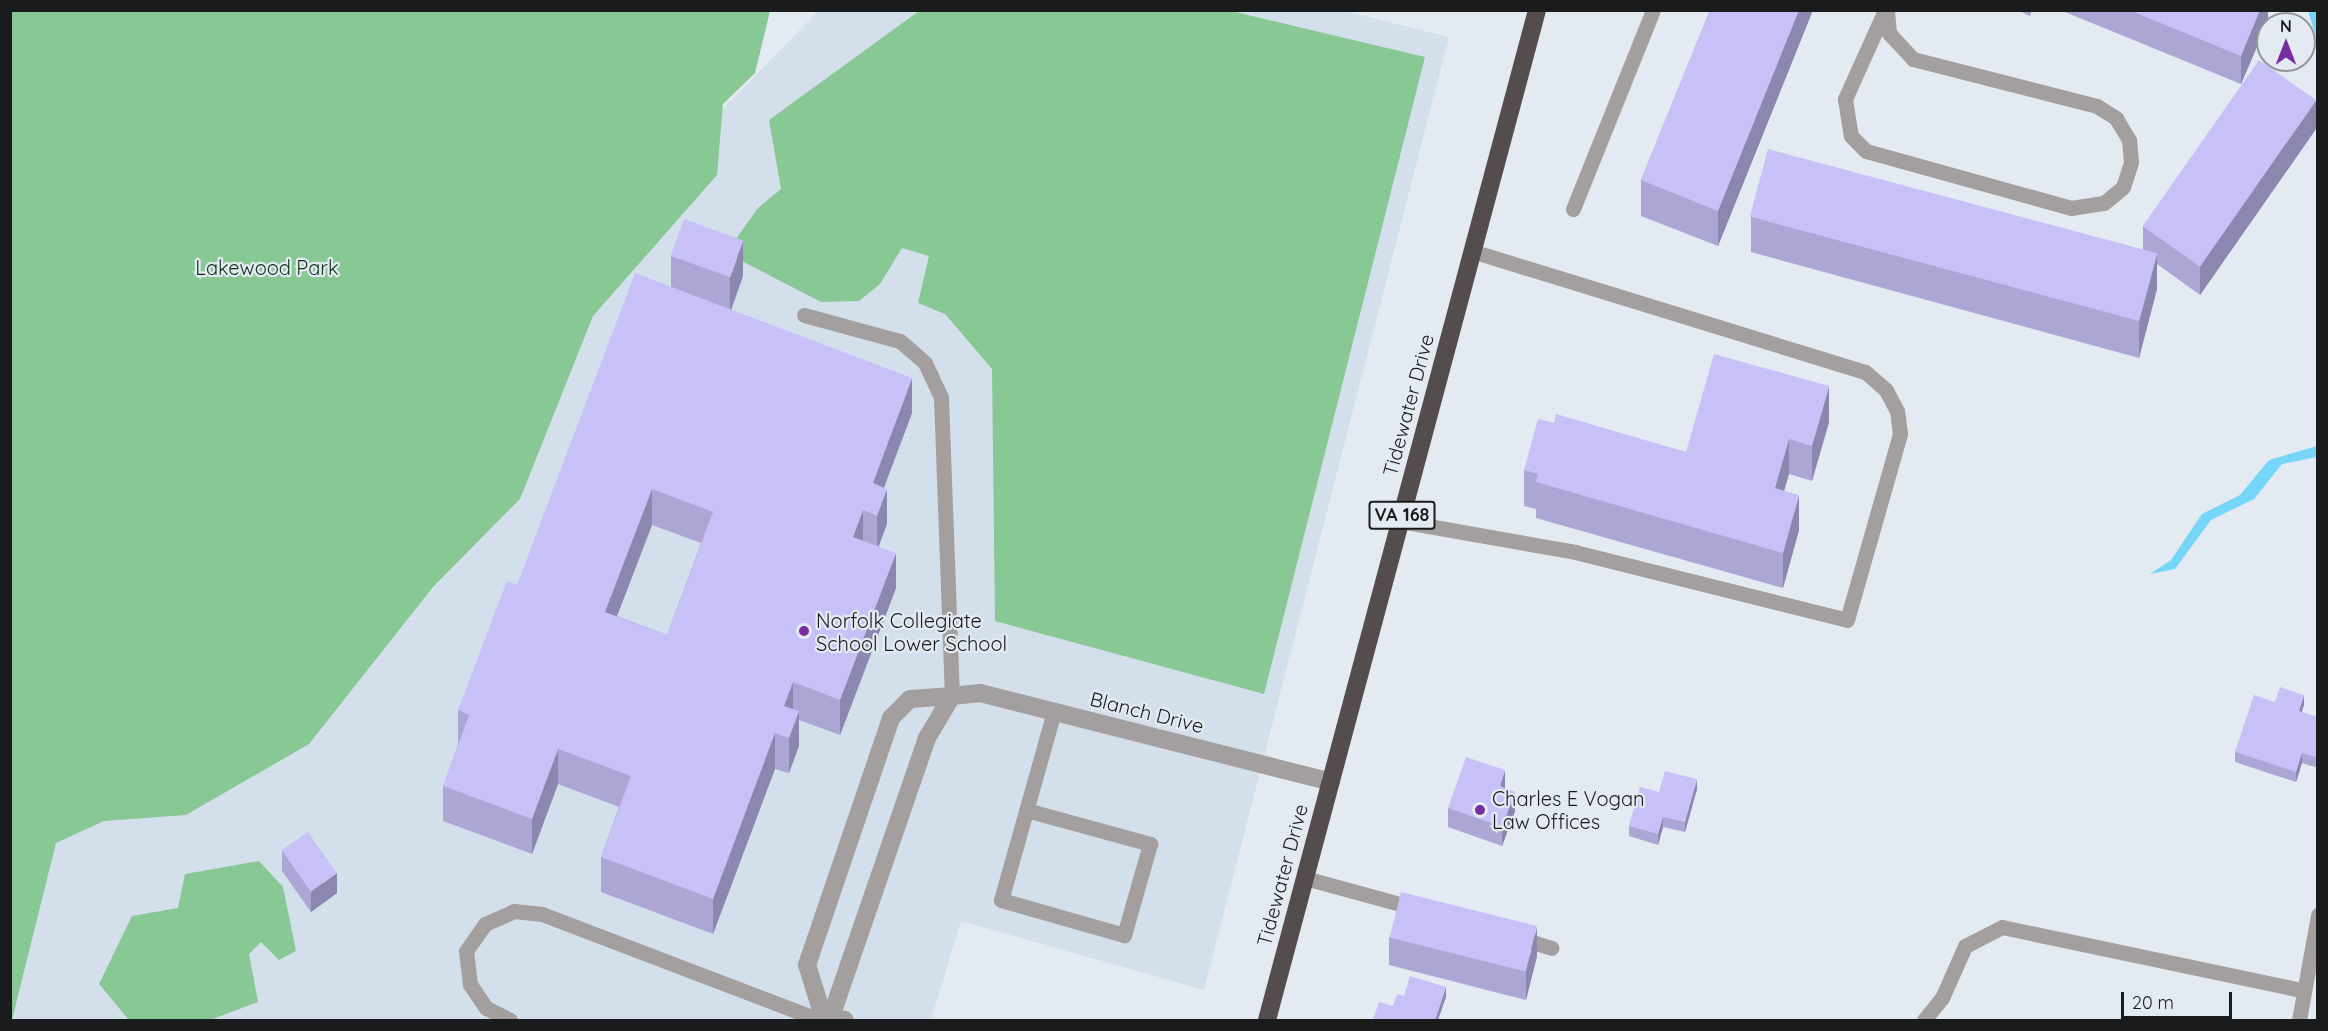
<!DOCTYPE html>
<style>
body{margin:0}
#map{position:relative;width:2328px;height:1031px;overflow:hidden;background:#e4eaf1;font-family:Quicksand,sans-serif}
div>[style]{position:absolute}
.built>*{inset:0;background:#d4dfec}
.green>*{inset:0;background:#88c894}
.water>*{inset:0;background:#75d6f9}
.lane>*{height:15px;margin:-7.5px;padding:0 7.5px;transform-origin:7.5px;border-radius:7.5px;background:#a39f9f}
.street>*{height:18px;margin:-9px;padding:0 9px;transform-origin:9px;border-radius:9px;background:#a39f9f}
.highway>*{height:18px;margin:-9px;padding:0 9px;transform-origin:9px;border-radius:9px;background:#554c4d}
.wall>*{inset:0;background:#aca6d5}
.shaded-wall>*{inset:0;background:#8c87ae}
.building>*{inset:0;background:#c8c1f8;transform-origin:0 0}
.dots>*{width:16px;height:16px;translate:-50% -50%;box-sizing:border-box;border:3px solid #e4eaf1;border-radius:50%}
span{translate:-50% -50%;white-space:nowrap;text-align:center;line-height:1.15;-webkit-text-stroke:4.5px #e4eaf1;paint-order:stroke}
.shield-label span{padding:2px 4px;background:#e4eaf1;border:2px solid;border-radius:4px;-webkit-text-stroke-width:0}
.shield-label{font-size:18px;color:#191b1d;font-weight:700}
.park-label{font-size:20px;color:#0f3419}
.street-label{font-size:20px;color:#191b1d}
.poi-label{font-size:20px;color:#191b1d}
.left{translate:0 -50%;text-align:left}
.frame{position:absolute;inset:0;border:12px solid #191b1d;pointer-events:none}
.north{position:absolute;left:2256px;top:12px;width:60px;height:60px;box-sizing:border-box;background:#e4eaf1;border:2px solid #93979c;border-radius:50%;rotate:0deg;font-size:16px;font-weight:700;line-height:24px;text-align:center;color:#191b1d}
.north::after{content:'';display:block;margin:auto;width:21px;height:27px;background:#772ea0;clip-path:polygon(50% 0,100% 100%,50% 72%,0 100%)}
.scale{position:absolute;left:2121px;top:992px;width:111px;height:27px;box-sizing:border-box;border:3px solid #191b1d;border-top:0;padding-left:8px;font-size:18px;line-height:21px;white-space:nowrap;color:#191b1d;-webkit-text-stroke:4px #e4eaf1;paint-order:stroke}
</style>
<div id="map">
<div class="built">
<div style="clip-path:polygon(818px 11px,1345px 11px,1449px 37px,1204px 990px,961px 921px,931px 1020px,12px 1020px,56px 843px,200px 776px,703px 129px)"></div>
</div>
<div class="green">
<div style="clip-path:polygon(11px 10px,770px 11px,755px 73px,723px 104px,717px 175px,593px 316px,520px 499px,433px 587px,309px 744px,186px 815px,104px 821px,56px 843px,12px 1020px)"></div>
<div style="clip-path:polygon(919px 11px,1231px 11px,1425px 57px,1264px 694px,995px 621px,992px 369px,945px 314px,918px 303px,929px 256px,902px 248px,880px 284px,859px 301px,821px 302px,726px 253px,758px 208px,781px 189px,769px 120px)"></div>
<div style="clip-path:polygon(259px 861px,283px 887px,296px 951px,279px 960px,261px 942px,249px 954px,258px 1002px,210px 1020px,129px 1020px,99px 984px,132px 916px,178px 908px,185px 874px)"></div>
</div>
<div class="water">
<div style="clip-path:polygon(2308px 11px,2317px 11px,2317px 40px)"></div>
<div style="clip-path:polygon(2317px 446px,2317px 457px,2282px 464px,2254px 499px,2211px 520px,2175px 569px,2150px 574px,2171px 560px,2202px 514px,2240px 495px,2269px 460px)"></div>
</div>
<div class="lane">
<div style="left:1885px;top:10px;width:98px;rotate:114.2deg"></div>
<div style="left:1845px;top:99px;width:37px;rotate:81deg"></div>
<div style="left:1851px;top:136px;width:21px;rotate:45deg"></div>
<div style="left:1866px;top:151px;width:213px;rotate:15.5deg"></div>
<div style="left:2071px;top:208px;width:33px;rotate:-9deg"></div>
<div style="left:2104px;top:203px;width:25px;rotate:-40deg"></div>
<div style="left:2123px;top:187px;width:26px;rotate:-72deg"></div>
<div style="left:2131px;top:162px;width:22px;rotate:-95deg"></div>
<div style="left:2129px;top:140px;width:26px;rotate:-121deg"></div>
<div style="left:2116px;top:118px;width:22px;rotate:-148deg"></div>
<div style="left:2097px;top:106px;width:190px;rotate:-165.7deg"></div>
<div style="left:1913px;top:59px;width:35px;rotate:-133deg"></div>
<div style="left:1889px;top:33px;width:23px;rotate:-95deg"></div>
<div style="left:1573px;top:209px;width:214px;rotate:-68.1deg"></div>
<div style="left:804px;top:315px;width:99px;rotate:15.2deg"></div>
<div style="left:900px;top:341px;width:33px;rotate:41deg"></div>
<div style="left:925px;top:363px;width:38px;rotate:65deg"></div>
<div style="left:941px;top:397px;width:299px;rotate:87.9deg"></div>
<div style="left:1400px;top:521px;width:178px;rotate:10deg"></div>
<div style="left:1575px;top:552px;width:280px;rotate:14deg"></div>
<div style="left:1847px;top:620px;width:193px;rotate:-74.1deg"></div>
<div style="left:1900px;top:434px;width:23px;rotate:-97deg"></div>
<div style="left:1897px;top:411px;width:24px;rotate:-118deg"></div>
<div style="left:1886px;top:390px;width:28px;rotate:-139deg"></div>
<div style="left:1865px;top:372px;width:411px;rotate:-162.9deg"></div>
<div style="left:1026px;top:810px;width:129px;rotate:15.3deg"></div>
<div style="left:1150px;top:844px;width:95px;rotate:105.9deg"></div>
<div style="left:1124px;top:935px;width:128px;rotate:-164.1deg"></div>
<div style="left:1001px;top:900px;width:195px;rotate:-74.3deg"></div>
<div style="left:1305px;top:878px;width:117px;rotate:15.3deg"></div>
<div style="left:1519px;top:938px;width:34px;rotate:17deg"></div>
<div style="left:510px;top:1020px;width:27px;rotate:-153deg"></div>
<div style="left:486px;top:1008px;width:29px;rotate:-124deg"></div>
<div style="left:470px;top:984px;width:33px;rotate:-97deg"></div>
<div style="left:466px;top:951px;width:33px;rotate:-55deg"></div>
<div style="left:485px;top:924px;width:32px;rotate:-24deg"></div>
<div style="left:514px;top:911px;width:28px;rotate:6deg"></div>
<div style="left:542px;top:914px;width:289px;rotate:20.9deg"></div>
<div style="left:1924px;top:1020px;width:28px;rotate:-51deg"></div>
<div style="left:1942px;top:998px;width:57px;rotate:-66.1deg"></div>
<div style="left:1965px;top:946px;width:42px;rotate:-27.2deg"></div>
<div style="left:2002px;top:927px;width:307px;rotate:11.9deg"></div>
<div style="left:2299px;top:1020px;width:107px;rotate:-79.7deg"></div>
</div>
<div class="street">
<div style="left:952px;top:696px;width:28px;rotate:-6deg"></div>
<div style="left:980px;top:693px;width:362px;rotate:14.2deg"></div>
<div style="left:823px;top:1016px;width:53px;rotate:-107.4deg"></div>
<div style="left:807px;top:965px;width:261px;rotate:-71.2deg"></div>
<div style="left:891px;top:718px;width:27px;rotate:-45deg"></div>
<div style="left:910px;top:699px;width:42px;rotate:-4.1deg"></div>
<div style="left:952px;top:696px;width:49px;rotate:120.8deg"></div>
<div style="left:927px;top:738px;width:295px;rotate:109deg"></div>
<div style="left:806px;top:1020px;width:17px;rotate:-13deg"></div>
<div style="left:823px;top:1016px;width:22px;rotate:10deg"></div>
</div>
<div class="highway">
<div style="left:1267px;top:1020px;width:1045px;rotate:-75.03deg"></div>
</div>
<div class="wall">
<div style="clip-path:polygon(1710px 10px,1813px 10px,1718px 246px,1641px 216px,1641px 180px)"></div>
<div style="clip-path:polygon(2017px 10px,2032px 10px,2030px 16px)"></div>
<div style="clip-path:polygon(2060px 10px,2268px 10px,2268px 21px,2241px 84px)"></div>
<div style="clip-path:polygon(2316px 129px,2200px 295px,2157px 264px,2157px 289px,2139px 358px,1751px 252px,1751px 217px,2143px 250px,2143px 226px)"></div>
<div style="clip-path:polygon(evenodd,671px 256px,743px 276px,731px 310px,912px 413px,884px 487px,887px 524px,878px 546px,896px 588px,840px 735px,799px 720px,799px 746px,789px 773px,775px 769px,713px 934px,601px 892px,601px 857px,619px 807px,558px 784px,532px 854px,443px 821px,443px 786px,458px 745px,458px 710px,517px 585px,671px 287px,671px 256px,652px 525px,701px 543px,667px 635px,617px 616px,652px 525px)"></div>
<div style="clip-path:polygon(1829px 422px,1812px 481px,1789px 474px,1784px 490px,1799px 530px,1783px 588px,1536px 518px,1536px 509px,1524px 506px,1524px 470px,1554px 423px,1686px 452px)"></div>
<div style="clip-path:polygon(2275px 702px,2304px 705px,2301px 712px,2318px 717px,2318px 768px,2302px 763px,2296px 782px,2235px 762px,2235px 752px)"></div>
<div style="clip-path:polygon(1505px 788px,1515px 811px,1502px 846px,1448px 827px,1448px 808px)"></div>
<div style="clip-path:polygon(1697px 789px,1685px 832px,1663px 827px,1658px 845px,1629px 836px,1629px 826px,1659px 792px)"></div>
<div style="clip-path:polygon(282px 851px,337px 893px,311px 912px,282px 871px)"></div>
<div style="clip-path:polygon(1389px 937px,1537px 956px,1526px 1000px,1389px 965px)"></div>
</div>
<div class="shaded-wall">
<div style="clip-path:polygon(1799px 10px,1813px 10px,1718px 246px,1718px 211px)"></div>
<div style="clip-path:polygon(2260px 10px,2268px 10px,2268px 21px,2241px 84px,2241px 56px)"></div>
<div style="clip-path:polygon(2316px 100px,2316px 129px,2200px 295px,2200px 267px)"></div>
<div style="clip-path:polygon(743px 241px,743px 276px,730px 313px,730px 278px)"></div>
<div style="clip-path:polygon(2157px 254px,2157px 289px,2139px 358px,2139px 322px)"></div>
<div style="clip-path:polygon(912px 378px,912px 413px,874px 514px,873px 483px)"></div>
<div style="clip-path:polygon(1829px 386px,1829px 422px,1812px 481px,1812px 446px)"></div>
<div style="clip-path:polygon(1789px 439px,1789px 474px,1775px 523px,1775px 488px)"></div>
<div style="clip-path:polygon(652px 489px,652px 525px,605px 647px,605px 612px)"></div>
<div style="clip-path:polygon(887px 489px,887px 524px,877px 551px,877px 516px)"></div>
<div style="clip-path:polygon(1799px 495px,1799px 530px,1783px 588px,1783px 553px)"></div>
<div style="clip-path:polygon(863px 510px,863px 545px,853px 537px)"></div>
<div style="clip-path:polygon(896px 553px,896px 588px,840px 735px,840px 700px)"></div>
<div style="clip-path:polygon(793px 682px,793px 718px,784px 706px)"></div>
<div style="clip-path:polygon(2304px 695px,2304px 705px,2299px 721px,2299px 711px)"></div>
<div style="clip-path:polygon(799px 711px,799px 746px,789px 773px,789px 738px)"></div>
<div style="clip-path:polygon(775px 733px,775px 769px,713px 934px,713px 899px)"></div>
<div style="clip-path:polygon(558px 749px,558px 784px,532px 854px,532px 819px)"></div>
<div style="clip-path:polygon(2302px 753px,2302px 763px,2296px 782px,2296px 772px)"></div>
<div style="clip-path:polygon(1505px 770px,1505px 790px,1500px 786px)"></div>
<div style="clip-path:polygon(1697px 779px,1697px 789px,1685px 832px,1685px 822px)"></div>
<div style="clip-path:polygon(1515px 792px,1515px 811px,1502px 846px,1502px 827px)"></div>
<div style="clip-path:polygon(1663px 817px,1663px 827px,1658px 845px,1658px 834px)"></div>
<div style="clip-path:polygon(337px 873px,337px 893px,311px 912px,311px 892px)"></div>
<div style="clip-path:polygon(1537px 927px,1537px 956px,1526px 1000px,1526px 972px)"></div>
<div style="clip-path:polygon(1446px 987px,1446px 997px,1438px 1020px,1435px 1020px)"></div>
</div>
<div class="building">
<div style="clip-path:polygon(1710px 10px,1799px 10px,1718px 211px,1641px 180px)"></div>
<div style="clip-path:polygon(2129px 10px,2260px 10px,2241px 56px)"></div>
<div style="left:2259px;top:60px;width:70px;height:203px;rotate:35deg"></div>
<div style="left:1768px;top:149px;width:403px;height:70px;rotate:15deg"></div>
<div style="left:684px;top:219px;width:63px;height:39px;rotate:20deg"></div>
<div style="clip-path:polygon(evenodd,635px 273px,912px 378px,873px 483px,887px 489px,877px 516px,863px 510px,853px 537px,896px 553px,840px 700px,793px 682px,784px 706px,799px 711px,789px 738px,775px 733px,713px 899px,601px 857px,631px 776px,558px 749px,532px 819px,443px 786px,469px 715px,458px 710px,507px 581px,517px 585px,635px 273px,652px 489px,713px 512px,667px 635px,605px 612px,652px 489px)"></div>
<div style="clip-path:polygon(1714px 354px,1829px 386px,1812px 446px,1789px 439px,1775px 488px,1799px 495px,1783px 553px,1536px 482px,1538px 474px,1524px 470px,1538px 419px,1554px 423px,1556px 414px,1686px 452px)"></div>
<div style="clip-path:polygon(2280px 687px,2304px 695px,2299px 711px,2318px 717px,2318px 758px,2302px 753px,2296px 772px,2235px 752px,2254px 695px,2275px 702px)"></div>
<div style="clip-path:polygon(1466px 757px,1505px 770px,1500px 786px,1515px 792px,1502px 827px,1448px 808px)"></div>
<div style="clip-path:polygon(1665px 771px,1697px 779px,1685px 822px,1663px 817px,1658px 834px,1629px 826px,1640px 787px,1659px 792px)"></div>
<div style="left:308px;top:832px;width:50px;height:32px;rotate:55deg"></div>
<div style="left:1401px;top:892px;width:140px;height:47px;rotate:14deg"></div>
<div style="clip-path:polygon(1410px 976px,1446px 987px,1435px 1020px,1373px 1020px,1379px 1002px,1393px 1006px,1397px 994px,1404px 996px)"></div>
</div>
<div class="dots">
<div style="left:804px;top:631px;background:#772ea0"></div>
<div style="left:1480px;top:810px;background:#772ea0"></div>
</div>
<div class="shield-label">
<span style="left:1402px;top:515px">VA 168</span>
</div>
<div class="park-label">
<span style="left:267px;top:267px">Lakewood Park</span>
</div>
<div class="street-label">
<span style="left:1408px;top:405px;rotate:-75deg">Tidewater Drive</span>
<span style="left:1147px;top:712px;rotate:14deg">Blanch Drive</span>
<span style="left:1282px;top:875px;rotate:-75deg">Tidewater Drive</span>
</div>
<div class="poi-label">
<span class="left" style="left:816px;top:632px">Norfolk Collegiate<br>School Lower School</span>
<span class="left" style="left:1492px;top:810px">Charles E Vogan<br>Law Offices</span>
</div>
<div class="frame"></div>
<div class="north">N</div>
<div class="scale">20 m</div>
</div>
